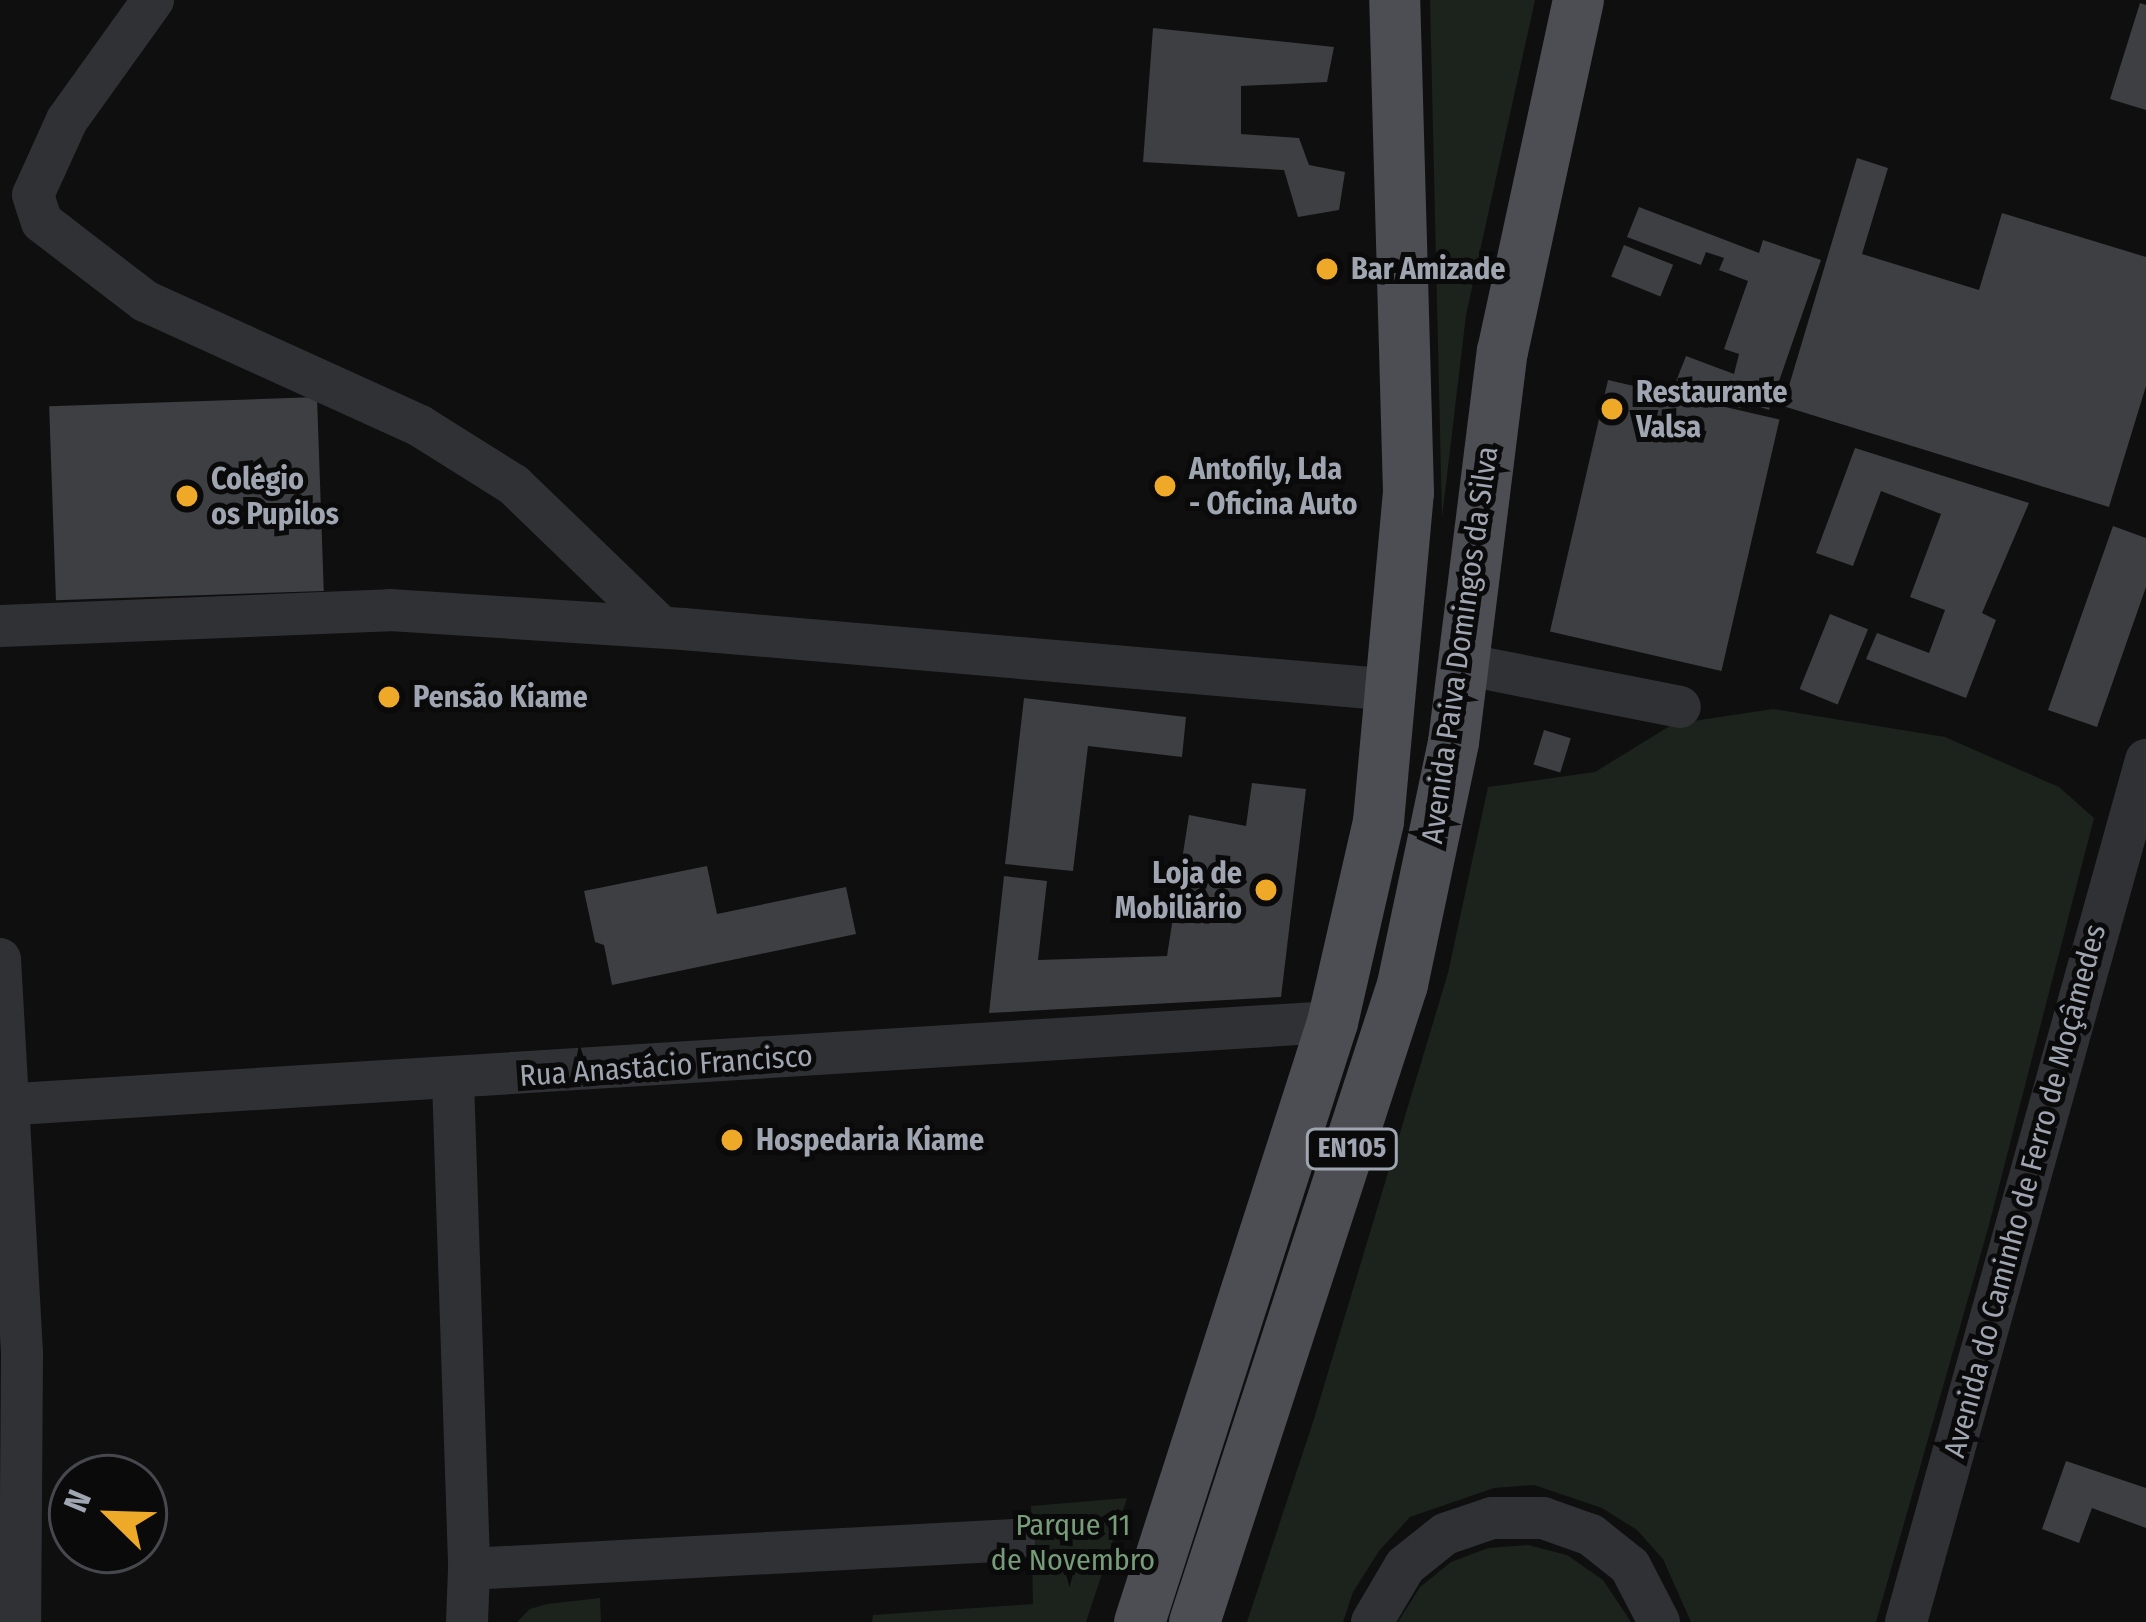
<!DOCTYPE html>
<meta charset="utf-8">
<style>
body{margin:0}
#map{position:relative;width:2146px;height:1622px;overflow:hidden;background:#0f0f10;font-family:"Fira Sans Condensed",sans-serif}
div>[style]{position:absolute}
.green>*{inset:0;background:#1b231c}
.building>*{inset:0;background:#3e3f43;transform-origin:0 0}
.minor>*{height:42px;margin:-21px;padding:0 21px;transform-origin:21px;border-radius:21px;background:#303135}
.major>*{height:51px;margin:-25.5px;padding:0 25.5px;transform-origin:25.5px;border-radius:25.5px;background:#4c4e54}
.dots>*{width:33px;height:33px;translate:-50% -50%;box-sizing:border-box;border:6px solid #0a0a0b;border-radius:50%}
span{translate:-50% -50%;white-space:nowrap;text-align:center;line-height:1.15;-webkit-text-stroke:10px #0a0a0b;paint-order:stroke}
.shield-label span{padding:3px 9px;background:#0a0a0b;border:3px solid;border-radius:9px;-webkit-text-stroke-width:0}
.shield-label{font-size:27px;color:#a0a6b1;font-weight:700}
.poi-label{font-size:30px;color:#a0a6b1;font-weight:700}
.left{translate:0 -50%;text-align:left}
.right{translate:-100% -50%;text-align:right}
.street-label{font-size:30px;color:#a0a6b1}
.park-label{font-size:30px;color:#779c79}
.north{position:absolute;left:48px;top:1454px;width:120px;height:120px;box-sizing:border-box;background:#0a0a0b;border:3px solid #46484d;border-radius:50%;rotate:293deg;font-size:33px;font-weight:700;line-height:48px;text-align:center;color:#a0a6b1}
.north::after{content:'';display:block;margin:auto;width:42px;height:54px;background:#eea929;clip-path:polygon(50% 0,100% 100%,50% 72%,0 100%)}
</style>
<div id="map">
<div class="green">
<div style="clip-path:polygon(1430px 0,1535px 0,1466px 315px,1442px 518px)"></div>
<div style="clip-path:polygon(1773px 709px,1945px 737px,2059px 787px,2094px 818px,1989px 1225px,1876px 1622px,1691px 1622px,1663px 1559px,1637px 1530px,1602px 1508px,1534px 1485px,1494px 1488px,1410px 1517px,1379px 1551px,1353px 1592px,1343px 1622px,1247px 1622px,1314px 1419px,1448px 973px,1488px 787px,1595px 772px,1673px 724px)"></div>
<div style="clip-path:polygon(1127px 1498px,1086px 1622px,872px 1622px,873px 1615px,1033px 1604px,1031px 1506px)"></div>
<div style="clip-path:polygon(1528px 1545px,1567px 1555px,1603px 1580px,1631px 1622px,1398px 1622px,1420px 1587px,1451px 1562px,1488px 1548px)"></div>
<div style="clip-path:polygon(600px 1598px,601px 1622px,517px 1622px,530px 1609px,547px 1604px)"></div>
</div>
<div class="building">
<div style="clip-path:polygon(2140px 3px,2146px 5px,2146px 110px,2110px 99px)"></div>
<div style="clip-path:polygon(1153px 28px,1334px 47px,1327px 82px,1241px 86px,1241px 134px,1299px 138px,1309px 165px,1345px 172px,1339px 210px,1298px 217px,1284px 170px,1143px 162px)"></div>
<div style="clip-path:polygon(1857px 158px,1888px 168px,1862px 254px,1979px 290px,2002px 213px,2146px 257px,2146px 386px,2109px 507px,1783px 406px)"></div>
<div style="clip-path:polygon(1639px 207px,1759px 253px,1763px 240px,1821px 260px,1769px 410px,1743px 401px,1740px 408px,1675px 384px,1686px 356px,1734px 374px,1739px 354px,1724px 349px,1748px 281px,1719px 270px,1724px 258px,1706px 252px,1701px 265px,1627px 237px)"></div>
<div style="left:1624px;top:245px;width:53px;height:34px;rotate:22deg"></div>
<div style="left:1608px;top:380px;width:176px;height:258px;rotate:13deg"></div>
<div style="left:317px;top:397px;width:194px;height:268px;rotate:88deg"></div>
<div style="clip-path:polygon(1855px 448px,2029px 503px,1982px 613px,1996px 620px,1966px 698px,1866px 659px,1877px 633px,1929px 653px,1945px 610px,1910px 597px,1941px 514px,1881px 491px,1853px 566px,1816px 553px)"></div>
<div style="clip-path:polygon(2113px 526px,2146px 538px,2146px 587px,2097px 727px,2048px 710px)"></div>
<div style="left:1830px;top:614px;width:41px;height:81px;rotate:22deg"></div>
<div style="clip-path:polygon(1024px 698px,1186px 717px,1182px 757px,1088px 746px,1073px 871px,1005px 864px)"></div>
<div style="left:1544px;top:730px;width:28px;height:36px;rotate:17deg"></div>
<div style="clip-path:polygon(1252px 783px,1306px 789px,1281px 997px,989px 1013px,1004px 876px,1047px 881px,1038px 960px,1167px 956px,1189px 815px,1246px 826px)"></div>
<div style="clip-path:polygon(707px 866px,717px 914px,846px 887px,856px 934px,612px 985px,604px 945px,595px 942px,584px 891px)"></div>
<div style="clip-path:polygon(2066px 1461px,2146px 1488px,2146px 1528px,2092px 1508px,2079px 1543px,2042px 1529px)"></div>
</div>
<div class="minor">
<div style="left:153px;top:0;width:148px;rotate:125.6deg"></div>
<div style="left:67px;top:120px;width:82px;rotate:114.4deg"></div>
<div style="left:33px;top:195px;width:28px;rotate:72deg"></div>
<div style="left:42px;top:222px;width:130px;rotate:37.5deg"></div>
<div style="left:145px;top:301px;width:302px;rotate:24.4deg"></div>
<div style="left:420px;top:426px;width:111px;rotate:32.1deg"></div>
<div style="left:514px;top:485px;width:204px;rotate:44deg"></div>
<div style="left:0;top:626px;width:390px;rotate:-2.3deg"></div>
<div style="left:390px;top:610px;width:294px;rotate:3.7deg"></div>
<div style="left:683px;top:629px;width:713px;rotate:4.91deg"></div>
<div style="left:1463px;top:664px;width:221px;rotate:11.2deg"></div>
<div style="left:0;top:959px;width:397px;rotate:86.8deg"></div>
<div style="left:22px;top:1355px;width:267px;rotate:90.4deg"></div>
<div style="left:453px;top:1080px;width:489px;rotate:88.1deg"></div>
<div style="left:469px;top:1569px;width:546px;rotate:-3.05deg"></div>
<div style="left:0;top:1105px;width:1335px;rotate:-3.57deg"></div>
<div style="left:467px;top:1622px;width:53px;rotate:-87.8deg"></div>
<div style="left:1372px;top:1622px;width:65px;rotate:-59.5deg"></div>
<div style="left:1405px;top:1566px;width:51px;rotate:-38.7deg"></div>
<div style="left:1445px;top:1534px;width:50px;rotate:-18.8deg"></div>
<div style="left:1492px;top:1518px;width:51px"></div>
<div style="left:1543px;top:1518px;width:51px;rotate:19.5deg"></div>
<div style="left:1591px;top:1535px;width:50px;rotate:38.5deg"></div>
<div style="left:1630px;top:1566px;width:63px;rotate:62.6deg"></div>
<div style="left:1906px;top:1622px;width:895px;rotate:-74.44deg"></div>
</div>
<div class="major">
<div style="left:1139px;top:1622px;width:630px;rotate:-72.17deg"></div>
<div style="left:1332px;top:1022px;width:206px;rotate:-77.1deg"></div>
<div style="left:1378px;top:821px;width:330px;rotate:-84.8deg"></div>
<div style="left:1408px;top:492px;width:492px;rotate:-91.6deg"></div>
<div style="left:1194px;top:1622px;width:671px;rotate:-71.94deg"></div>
<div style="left:1402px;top:984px;width:247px;rotate:-78.1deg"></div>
<div style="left:1453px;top:742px;width:394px;rotate:-82.9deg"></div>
<div style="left:1502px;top:351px;width:359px;rotate:-77.8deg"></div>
</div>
<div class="dots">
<div style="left:1327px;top:269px;background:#eea929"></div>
<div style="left:1612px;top:409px;background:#eea929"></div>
<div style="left:1165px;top:486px;background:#eea929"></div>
<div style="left:187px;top:496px;background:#eea929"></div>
<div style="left:389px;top:697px;background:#eea929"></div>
<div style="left:1266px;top:890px;background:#eea929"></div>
<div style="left:732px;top:1140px;background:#eea929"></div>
</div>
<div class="shield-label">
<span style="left:1352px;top:1149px">EN105</span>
</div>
<div class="poi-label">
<span class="left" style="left:1351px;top:269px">Bar Amizade</span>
<span class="left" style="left:1636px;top:409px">Restaurante<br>Valsa</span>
<span class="left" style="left:1189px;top:486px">Antofily, Lda<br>- Oficina Auto</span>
<span class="left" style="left:211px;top:496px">Colégio<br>os Pupilos</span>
<span class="left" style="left:413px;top:697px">Pensão Kiame</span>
<span class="right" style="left:1242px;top:890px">Loja de<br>Mobiliário</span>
<span class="left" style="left:756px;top:1140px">Hospedaria Kiame</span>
</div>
<div class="street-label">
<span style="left:1460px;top:645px;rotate:-82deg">Avenida Paiva Domingos da Silva</span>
<span style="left:666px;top:1066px;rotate:-4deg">Rua Anastácio Francisco</span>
<span style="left:2025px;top:1191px;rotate:-75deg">Avenida do Caminho de Ferro de Moçâmedes</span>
</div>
<div class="park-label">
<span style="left:1073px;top:1542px">Parque 11<br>de Novembro</span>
</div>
<div class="north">N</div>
</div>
